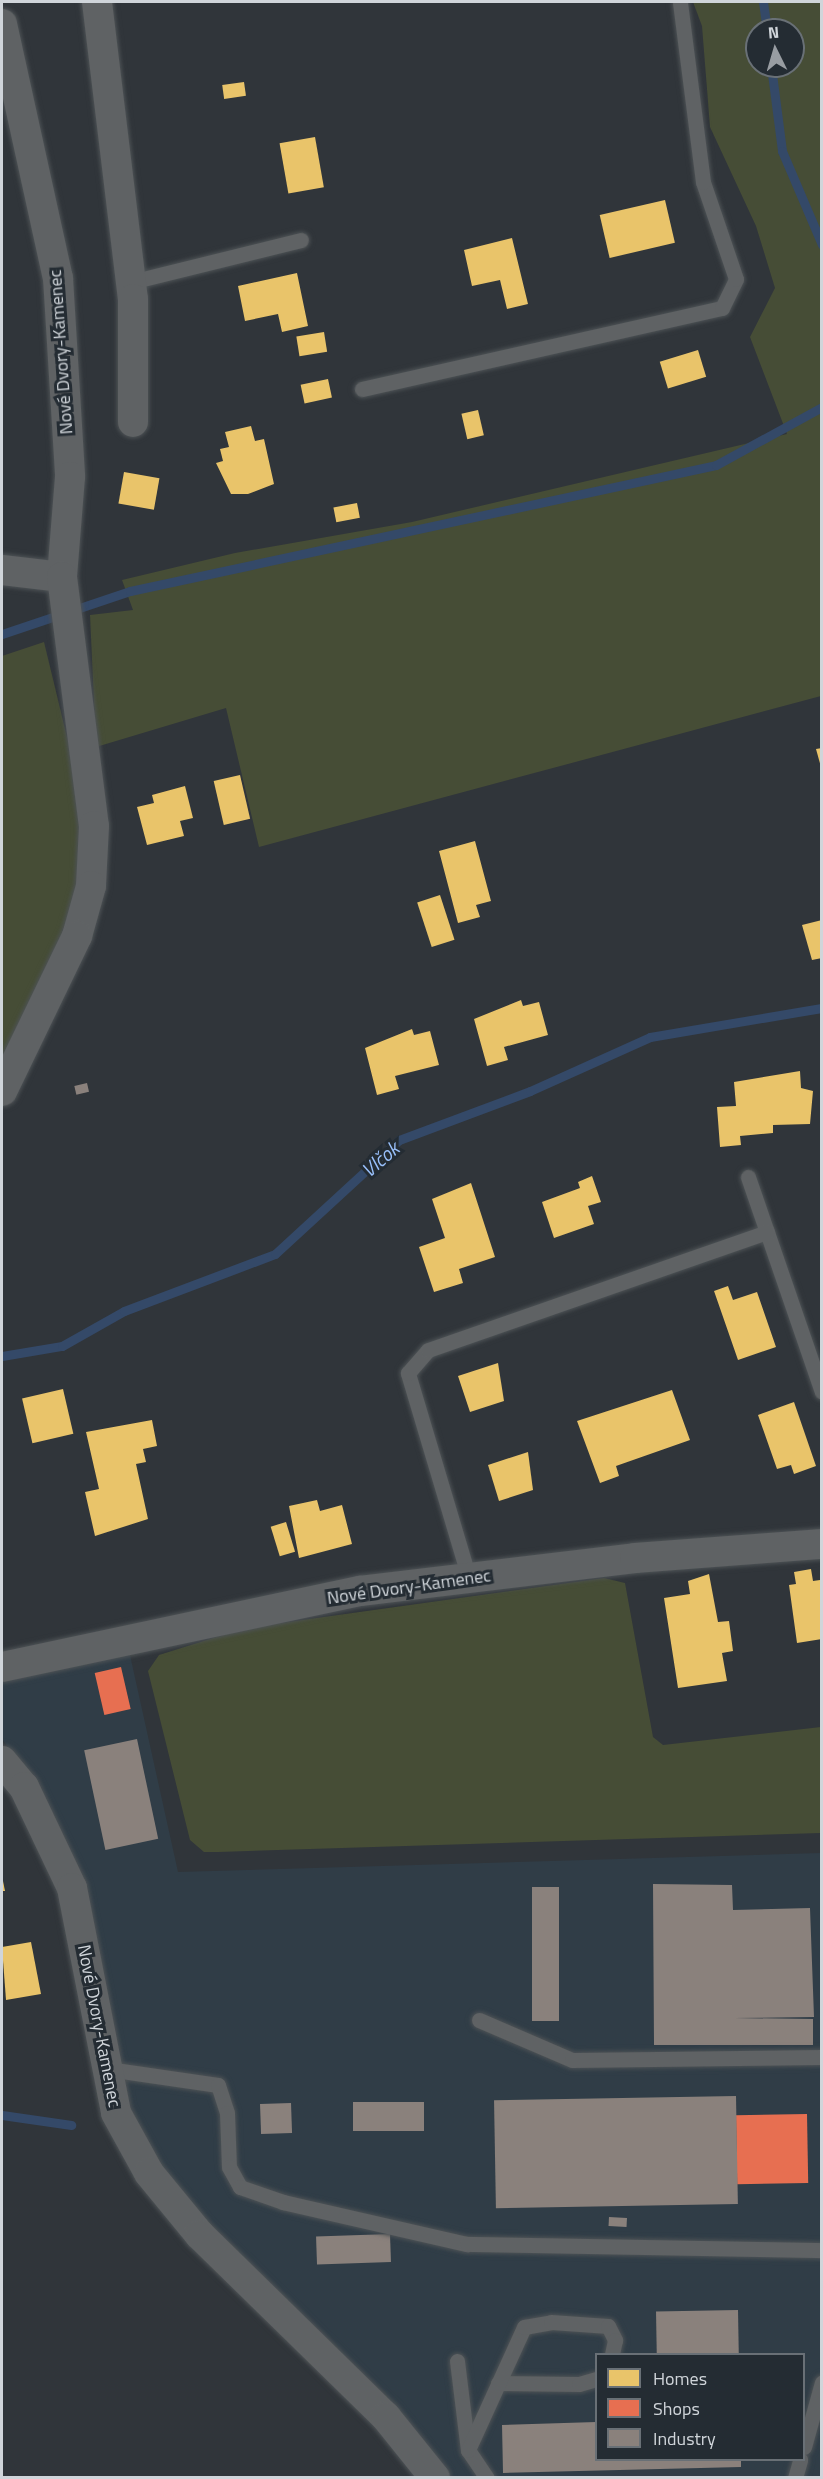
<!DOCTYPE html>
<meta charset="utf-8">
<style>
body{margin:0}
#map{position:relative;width:823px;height:2479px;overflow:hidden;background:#30353a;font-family:"Titillium Web",sans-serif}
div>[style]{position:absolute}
.built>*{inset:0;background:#303d47}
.green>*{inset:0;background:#464d36}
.homes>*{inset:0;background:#e9c46a;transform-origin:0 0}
.shops>*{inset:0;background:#e76f51;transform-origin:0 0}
.industry>*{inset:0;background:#8a817c;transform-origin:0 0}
.stream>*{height:9px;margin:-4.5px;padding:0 4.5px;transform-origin:4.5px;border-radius:4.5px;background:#344968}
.roads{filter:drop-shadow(0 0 2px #4d5255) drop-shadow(0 0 2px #4d5255)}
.lane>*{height:15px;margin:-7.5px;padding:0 7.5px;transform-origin:7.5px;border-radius:7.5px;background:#5f6264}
.street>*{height:30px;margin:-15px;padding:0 15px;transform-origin:15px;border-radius:15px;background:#5f6264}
span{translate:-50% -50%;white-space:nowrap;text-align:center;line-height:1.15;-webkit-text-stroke:6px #242c33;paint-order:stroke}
.street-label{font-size:18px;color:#d0d5da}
.water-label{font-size:20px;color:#99c0fb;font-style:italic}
.frame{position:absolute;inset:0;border:3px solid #d0d5da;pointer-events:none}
.legend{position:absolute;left:595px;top:2353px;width:210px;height:108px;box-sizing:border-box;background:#242c33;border:2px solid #697076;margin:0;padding:8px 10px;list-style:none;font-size:18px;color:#d0d5da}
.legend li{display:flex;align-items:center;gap:12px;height:30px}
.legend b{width:30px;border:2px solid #697076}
.north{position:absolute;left:745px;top:18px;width:60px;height:60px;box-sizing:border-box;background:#242c33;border:2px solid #697076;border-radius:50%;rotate:355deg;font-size:16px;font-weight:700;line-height:24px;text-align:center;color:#d0d5da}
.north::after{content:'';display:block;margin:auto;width:21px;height:27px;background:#989da2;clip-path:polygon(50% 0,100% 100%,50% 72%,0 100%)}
</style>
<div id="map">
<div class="built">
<div style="clip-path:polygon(evenodd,128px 1646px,178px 1872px,821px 1853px,821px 2477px,441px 2477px,162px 2179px,131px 2118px,36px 1785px,2px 1739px,2px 1675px,128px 1646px,596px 2354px,804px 2354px,804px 2460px,596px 2460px,596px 2354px)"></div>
</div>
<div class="green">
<div style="clip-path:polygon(evenodd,693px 2px,821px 2px,821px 696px,259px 847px,226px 708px,96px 747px,90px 615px,133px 610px,122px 580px,235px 553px,412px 522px,787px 434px,750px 337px,775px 288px,756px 226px,710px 127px,702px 26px,693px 2px,757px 30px,793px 30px,793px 66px,757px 66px,757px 30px)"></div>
<div style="clip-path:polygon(44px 642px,73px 762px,84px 867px,68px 936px,2px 1074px,2px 656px)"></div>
<div style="clip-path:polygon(604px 1578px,625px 1583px,653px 1737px,663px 1745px,821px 1727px,821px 1833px,218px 1852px,204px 1852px,190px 1840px,148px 1671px,159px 1655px,245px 1628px)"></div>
</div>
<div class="homes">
<div style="left:244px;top:82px;width:14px;height:22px;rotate:82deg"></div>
<div style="left:315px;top:137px;width:51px;height:36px;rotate:80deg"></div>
<div style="left:665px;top:200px;width:44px;height:67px;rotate:77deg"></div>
<div style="clip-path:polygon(512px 238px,528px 304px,507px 309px,500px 280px,472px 286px,464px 250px)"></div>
<div style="clip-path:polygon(297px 273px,308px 326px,282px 332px,278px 314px,245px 321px,238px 286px)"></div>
<div style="left:324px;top:332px;width:20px;height:28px;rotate:81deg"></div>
<div style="left:698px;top:350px;width:28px;height:40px;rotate:73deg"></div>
<div style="left:328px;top:379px;width:19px;height:28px;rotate:78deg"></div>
<div style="left:478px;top:410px;width:26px;height:17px;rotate:77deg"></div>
<div style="clip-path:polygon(251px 426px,255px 441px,264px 439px,274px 484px,248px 494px,231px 494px,216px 463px,223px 461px,220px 449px,229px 447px,225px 432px)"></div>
<div style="left:124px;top:472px;width:36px;height:32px;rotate:10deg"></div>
<div style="left:357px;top:503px;width:15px;height:24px;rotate:79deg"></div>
<div style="clip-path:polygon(822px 748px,822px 767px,821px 767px,816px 749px)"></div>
<div style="left:240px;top:775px;width:45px;height:27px;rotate:77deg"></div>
<div style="clip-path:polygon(185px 786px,193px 818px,180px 821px,184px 836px,147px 845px,137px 807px,154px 803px,152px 795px)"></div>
<div style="clip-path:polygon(475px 841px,491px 901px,476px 905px,480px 917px,458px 923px,439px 851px)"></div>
<div style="left:440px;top:895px;width:47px;height:24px;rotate:72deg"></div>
<div style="clip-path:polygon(822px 920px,822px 958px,812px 960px,802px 925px)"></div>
<div style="clip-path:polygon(521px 1000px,523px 1006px,539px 1002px,548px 1035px,504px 1047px,508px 1060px,487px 1066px,474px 1019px)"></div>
<div style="clip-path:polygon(412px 1029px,414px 1035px,430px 1031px,439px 1065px,395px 1076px,399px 1089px,377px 1095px,365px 1048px)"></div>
<div style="clip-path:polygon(800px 1071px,801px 1088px,813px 1091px,810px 1124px,773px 1125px,773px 1133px,740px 1136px,741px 1145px,720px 1147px,717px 1107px,736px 1106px,734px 1082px)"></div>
<div style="clip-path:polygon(592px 1176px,601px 1202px,588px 1206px,594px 1224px,554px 1238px,542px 1202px,580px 1188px,578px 1182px)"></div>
<div style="clip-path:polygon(471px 1183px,495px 1257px,459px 1269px,463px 1283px,434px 1292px,419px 1247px,445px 1238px,432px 1199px)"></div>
<div style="clip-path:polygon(728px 1286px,733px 1300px,757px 1292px,776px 1347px,738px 1360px,714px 1291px)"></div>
<div style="clip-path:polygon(498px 1363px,504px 1401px,470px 1412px,458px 1376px)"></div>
<div style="left:63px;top:1389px;width:46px;height:42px;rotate:77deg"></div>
<div style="clip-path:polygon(672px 1390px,690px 1440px,616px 1466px,619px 1476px,600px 1483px,577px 1421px)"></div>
<div style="clip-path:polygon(794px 1402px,816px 1466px,794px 1474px,791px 1465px,777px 1469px,758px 1415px)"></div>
<div style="clip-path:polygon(152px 1420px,157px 1446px,143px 1449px,146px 1462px,136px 1464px,148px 1519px,95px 1536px,85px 1492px,99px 1489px,86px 1432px)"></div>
<div style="clip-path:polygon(528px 1452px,533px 1490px,499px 1501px,488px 1465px)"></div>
<div style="clip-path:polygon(317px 1500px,320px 1511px,342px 1505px,352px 1544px,299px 1558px,289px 1506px)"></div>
<div style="left:286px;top:1522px;width:31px;height:16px;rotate:73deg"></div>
<div style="clip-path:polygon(811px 1569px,813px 1581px,820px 1580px,822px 1639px,797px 1643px,789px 1585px,796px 1584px,794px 1572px)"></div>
<div style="clip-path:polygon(709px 1574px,718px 1622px,729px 1621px,733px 1651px,722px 1653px,727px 1681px,678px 1688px,664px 1598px,690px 1594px,688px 1581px)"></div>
<div style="clip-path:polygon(2px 1876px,5px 1891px,2px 1891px)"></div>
<div style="clip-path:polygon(31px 1942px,41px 1994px,6px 2000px,2px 1947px)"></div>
</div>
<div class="shops">
<div style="left:121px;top:1667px;width:43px;height:27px;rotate:77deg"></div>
<div style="left:807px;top:2114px;width:69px;height:71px;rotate:89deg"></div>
</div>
<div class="industry">
<div style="left:87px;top:1083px;width:9px;height:13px;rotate:77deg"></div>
<div style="left:137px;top:1739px;width:102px;height:54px;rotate:78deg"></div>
<div style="clip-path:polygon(653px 1884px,732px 1885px,733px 1910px,810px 1908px,814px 2017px,734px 2018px,813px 2019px,813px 2045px,654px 2045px)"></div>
<div style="left:532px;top:1887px;width:27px;height:134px"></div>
<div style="left:736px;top:2096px;width:108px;height:242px;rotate:89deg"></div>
<div style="left:424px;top:2102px;width:29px;height:71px;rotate:90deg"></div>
<div style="left:291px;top:2103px;width:30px;height:31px;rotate:88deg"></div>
<div style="left:609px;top:2217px;width:18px;height:9px;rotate:3deg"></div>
<div style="left:390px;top:2234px;width:28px;height:74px;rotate:88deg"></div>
<div style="left:738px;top:2310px;width:44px;height:82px;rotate:89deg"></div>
<div style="clip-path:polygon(596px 2422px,596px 2460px,741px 2460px,741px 2467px,503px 2473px,502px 2425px)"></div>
</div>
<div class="stream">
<div style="left:763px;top:2px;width:28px;rotate:82deg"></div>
<div style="left:771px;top:66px;width:86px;rotate:82.6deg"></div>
<div style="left:782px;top:151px;width:102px;rotate:66.9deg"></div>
<div style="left:2px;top:634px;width:135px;rotate:-18.6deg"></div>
<div style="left:130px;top:591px;width:599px;rotate:-12.13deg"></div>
<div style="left:716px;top:465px;width:121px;rotate:-28.7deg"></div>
<div style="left:2px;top:1356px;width:61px;rotate:-9.5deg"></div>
<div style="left:62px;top:1346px;width:71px;rotate:-29.4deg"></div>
<div style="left:124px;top:1311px;width:161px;rotate:-20.7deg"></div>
<div style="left:275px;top:1254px;width:168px;rotate:-42.6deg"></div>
<div style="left:399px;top:1140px;width:140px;rotate:-20.5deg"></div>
<div style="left:530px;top:1091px;width:132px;rotate:-24.2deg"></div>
<div style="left:650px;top:1037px;width:174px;rotate:-9.6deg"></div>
<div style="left:2px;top:2115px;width:70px;rotate:8.2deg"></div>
</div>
<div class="roads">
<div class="lane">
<div style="left:131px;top:282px;width:175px;rotate:-13.9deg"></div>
<div style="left:362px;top:389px;width:369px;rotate:-12.7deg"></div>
<div style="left:722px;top:308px;width:32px;rotate:-64deg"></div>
<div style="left:736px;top:279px;width:102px;rotate:-108.8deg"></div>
<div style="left:703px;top:182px;width:181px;rotate:-97.3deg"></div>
<div style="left:748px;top:1177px;width:227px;rotate:71deg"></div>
<div style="left:469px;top:1578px;width:214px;rotate:-106.6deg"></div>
<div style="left:408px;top:1373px;width:30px;rotate:-49deg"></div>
<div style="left:428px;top:1350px;width:359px;rotate:-19.2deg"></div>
<div style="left:479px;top:2020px;width:101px;rotate:23.3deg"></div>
<div style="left:572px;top:2060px;width:250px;rotate:-0.7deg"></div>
<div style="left:108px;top:2069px;width:111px;rotate:8.3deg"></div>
<div style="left:218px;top:2085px;width:29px;rotate:72deg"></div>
<div style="left:227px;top:2113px;width:54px;rotate:87.9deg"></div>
<div style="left:229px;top:2167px;width:23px;rotate:61deg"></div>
<div style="left:240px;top:2187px;width:46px;rotate:19.2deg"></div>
<div style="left:283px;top:2202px;width:189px;rotate:12.9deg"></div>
<div style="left:467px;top:2244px;width:355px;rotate:1deg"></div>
<div style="left:457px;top:2361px;width:90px;rotate:83deg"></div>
<div style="left:468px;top:2450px;width:34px;rotate:56deg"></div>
<div style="left:498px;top:2383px;width:81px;rotate:0.7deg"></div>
<div style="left:579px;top:2384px;width:18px;rotate:-16deg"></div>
<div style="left:804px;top:2447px;width:67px;rotate:-74.5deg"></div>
<div style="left:468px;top:2450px;width:135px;rotate:-65.5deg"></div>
<div style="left:524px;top:2327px;width:27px;rotate:-10deg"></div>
<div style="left:551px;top:2322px;width:57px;rotate:4deg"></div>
<div style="left:608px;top:2326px;width:16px;rotate:63deg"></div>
<div style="left:615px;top:2340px;width:14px;rotate:102deg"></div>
<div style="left:795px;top:2478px;width:19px;rotate:-74deg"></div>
</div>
<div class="street">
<div style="left:97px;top:2px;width:299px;rotate:83.1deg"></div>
<div style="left:133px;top:299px;width:123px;rotate:90deg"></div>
<div style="left:2px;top:24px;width:260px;rotate:77.6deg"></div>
<div style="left:58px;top:278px;width:199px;rotate:86.5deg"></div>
<div style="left:70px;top:477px;width:100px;rotate:94.6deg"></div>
<div style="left:2px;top:570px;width:60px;rotate:6.7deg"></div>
<div style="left:62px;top:577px;width:251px;rotate:82.7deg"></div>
<div style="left:94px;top:826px;width:60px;rotate:92.9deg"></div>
<div style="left:91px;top:886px;width:52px;rotate:105.6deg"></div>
<div style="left:77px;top:936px;width:172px;rotate:115.8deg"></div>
<div style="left:2px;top:1667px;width:366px;rotate:-12deg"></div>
<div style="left:360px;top:1591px;width:277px;rotate:-6.8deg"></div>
<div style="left:635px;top:1558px;width:188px;rotate:-4.3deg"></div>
<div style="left:2px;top:1761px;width:34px;rotate:50deg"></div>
<div style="left:24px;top:1787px;width:112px;rotate:64.6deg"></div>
<div style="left:72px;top:1888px;width:229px;rotate:78.9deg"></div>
<div style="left:116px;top:2113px;width:68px;rotate:61.2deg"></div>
<div style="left:149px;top:2173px;width:80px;rotate:50.6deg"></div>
<div style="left:200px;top:2235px;width:260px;rotate:44.4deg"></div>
<div style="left:386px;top:2417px;width:78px;rotate:51.2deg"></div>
</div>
</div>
<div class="street-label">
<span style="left:61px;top:352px;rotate:-94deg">Nové Dvory-Kamenec</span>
<span style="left:409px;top:1587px;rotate:-8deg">Nové Dvory-Kamenec</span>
<span style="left:99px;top:2026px;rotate:79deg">Nové Dvory-Kamenec</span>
</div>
<div class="water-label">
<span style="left:380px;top:1159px;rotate:-41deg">Vlčok</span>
</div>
<div class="frame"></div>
<ul class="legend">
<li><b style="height:16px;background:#e9c46a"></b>Homes</li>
<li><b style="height:16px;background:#e76f51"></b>Shops</li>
<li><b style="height:16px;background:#8a817c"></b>Industry</li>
</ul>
<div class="north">N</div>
</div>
